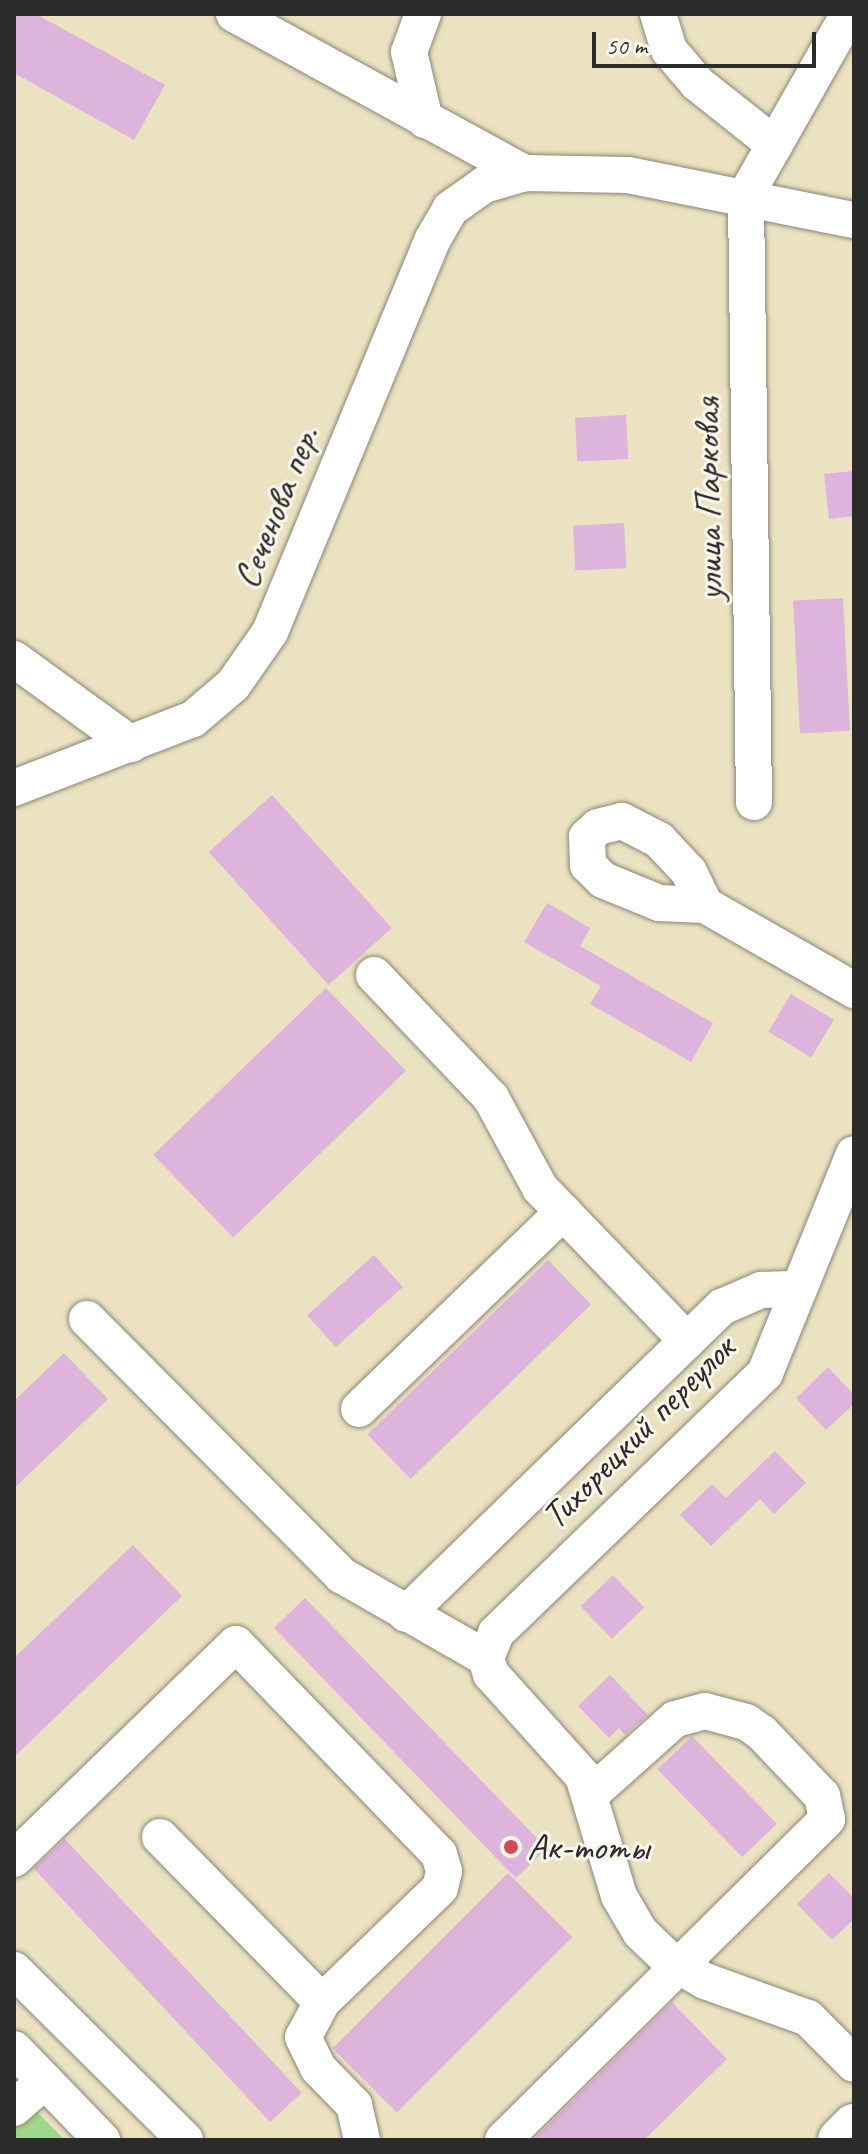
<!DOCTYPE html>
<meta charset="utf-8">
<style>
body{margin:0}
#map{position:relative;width:868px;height:2154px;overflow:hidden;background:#eae2c0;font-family:Caveat,sans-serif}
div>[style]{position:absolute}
.green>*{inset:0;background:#a0d88b}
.building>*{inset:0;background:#ddb4dc;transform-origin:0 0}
.roads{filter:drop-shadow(0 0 2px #8a8676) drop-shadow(0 0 2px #8a8676)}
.minor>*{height:36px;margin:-18px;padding:0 18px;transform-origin:18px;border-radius:18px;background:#fff}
.highway>*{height:44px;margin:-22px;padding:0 22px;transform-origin:22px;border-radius:22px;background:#fff}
.dots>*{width:22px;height:22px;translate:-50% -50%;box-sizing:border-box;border:4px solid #fbf7ec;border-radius:50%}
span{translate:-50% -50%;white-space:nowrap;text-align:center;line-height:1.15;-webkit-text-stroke:6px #fbf7ec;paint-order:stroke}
.street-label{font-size:38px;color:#2b2b2b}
.poi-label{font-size:38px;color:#2b2b2b}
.left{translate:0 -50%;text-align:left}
.frame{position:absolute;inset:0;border:16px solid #2b2b2b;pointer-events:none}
.scale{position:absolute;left:592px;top:32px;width:224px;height:36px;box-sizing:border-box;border:4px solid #2b2b2b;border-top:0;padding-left:10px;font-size:24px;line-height:28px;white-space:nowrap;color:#2b2b2b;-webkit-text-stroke:6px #fbf7ec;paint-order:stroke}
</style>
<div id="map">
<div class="green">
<div style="clip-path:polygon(14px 2089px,65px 2140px,14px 2140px)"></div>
</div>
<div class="building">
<div style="clip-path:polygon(14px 14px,36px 14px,165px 85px,134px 140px,14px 73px)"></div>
<div style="left:626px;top:415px;width:44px;height:51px;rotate:87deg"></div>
<div style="clip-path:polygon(854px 471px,854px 516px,829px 519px,824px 474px)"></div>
<div style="left:624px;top:523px;width:45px;height:51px;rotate:87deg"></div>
<div style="left:843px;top:598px;width:133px;height:50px;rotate:87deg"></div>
<div style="left:272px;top:795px;width:179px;height:85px;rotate:48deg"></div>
<div style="clip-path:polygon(547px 903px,590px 928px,580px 946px,713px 1023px,691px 1062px,590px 1004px,601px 986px,524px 942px)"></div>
<div style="left:326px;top:988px;width:115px;height:240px;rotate:46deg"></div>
<div style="left:791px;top:994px;width:50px;height:44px;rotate:31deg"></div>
<div style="left:374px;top:1255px;width:43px;height:90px;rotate:48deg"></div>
<div style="left:548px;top:1260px;width:62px;height:251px;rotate:46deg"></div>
<div style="clip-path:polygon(64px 1353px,108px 1399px,14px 1488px,14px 1401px)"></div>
<div style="clip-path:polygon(828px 1367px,854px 1395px,854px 1404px,826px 1430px,796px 1398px)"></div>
<div style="clip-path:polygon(775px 1451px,806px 1483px,774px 1514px,760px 1499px,711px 1546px,680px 1515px,712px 1484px,726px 1498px)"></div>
<div style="clip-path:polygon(133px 1545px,182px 1596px,14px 1757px,14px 1658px)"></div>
<div style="left:613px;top:1575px;width:45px;height:45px;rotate:46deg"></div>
<div style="left:305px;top:1598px;width:348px;height:43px;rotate:46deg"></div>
<div style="clip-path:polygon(610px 1675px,648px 1715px,625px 1735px,619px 1728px,609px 1738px,578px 1706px)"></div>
<div style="left:692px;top:1736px;width:122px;height:48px;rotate:46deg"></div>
<div style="left:65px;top:1839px;width:347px;height:43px;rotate:47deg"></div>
<div style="left:508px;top:1873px;width:91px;height:248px;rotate:45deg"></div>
<div style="clip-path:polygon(829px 1873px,854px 1898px,854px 1919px,832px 1940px,797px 1904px)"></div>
<div style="clip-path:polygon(672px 2002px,727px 2059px,644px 2140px,533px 2140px)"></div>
</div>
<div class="roads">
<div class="minor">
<div style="left:234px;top:14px;width:332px;rotate:28.7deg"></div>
<div style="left:525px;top:173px;width:103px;rotate:1.1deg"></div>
<div style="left:628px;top:175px;width:230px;rotate:11.3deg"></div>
<div style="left:423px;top:14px;width:40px;rotate:110.2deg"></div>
<div style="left:409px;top:52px;width:70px;rotate:76.8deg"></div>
<div style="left:658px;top:14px;width:38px;rotate:73deg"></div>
<div style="left:669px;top:50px;width:45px;rotate:49.5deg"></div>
<div style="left:698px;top:84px;width:98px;rotate:38.4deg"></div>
<div style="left:14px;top:659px;width:145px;rotate:36deg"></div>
<div style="left:14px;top:788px;width:192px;rotate:-21.1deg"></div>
<div style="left:193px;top:719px;width:52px;rotate:-40.4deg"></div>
<div style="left:233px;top:685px;width:65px;rotate:-55.1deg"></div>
<div style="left:270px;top:632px;width:425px;rotate:-67.5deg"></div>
<div style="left:433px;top:239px;width:34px;rotate:-60deg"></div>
<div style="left:450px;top:209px;width:42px;rotate:-35.2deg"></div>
<div style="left:484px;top:185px;width:43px;rotate:-16.3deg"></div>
<div style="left:754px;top:802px;width:607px;rotate:-90.76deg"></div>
<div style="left:746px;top:195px;width:208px;rotate:-60.4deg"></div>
<div style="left:705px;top:905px;width:37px;rotate:-116deg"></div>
<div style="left:689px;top:872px;width:44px;rotate:-133.2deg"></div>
<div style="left:659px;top:840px;width:42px;rotate:-152.8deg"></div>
<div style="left:622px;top:821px;width:25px;rotate:166deg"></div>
<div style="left:598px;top:827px;width:15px;rotate:138deg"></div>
<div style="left:587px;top:837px;width:28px;rotate:88deg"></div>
<div style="left:588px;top:865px;width:21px;rotate:45deg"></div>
<div style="left:603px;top:880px;width:61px;rotate:22.3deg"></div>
<div style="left:659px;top:903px;width:46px;rotate:2.5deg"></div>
<div style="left:705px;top:905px;width:172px;rotate:29.7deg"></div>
<div style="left:374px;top:975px;width:170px;rotate:46.4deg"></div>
<div style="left:491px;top:1098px;width:102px;rotate:61.4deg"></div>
<div style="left:540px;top:1188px;width:212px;rotate:46.1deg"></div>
<div style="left:87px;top:1319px;width:361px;rotate:45.2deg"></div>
<div style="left:341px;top:1575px;width:167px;rotate:29.8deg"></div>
<div style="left:486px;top:1658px;width:17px;rotate:73deg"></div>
<div style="left:491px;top:1674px;width:137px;rotate:48deg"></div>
<div style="left:583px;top:1776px;width:125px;rotate:73.3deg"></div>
<div style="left:619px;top:1896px;width:42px;rotate:59.7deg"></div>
<div style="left:640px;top:1932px;width:40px;rotate:44deg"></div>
<div style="left:669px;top:1960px;width:42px;rotate:30.3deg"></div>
<div style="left:705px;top:1981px;width:109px;rotate:19.8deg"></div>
<div style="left:808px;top:2018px;width:65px;rotate:45deg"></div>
<div style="left:359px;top:1409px;width:284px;rotate:-44deg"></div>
<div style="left:406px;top:1614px;width:441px;rotate:-44.2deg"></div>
<div style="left:722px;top:1307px;width:43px;rotate:-23.6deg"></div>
<div style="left:761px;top:1290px;width:38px;rotate:-2deg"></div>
<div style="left:486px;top:1658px;width:27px;rotate:-68deg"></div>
<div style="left:496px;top:1633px;width:374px;rotate:-44deg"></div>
<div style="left:765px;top:1373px;width:236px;rotate:-67.9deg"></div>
<div style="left:160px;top:1837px;width:231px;rotate:45.5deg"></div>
<div style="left:14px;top:1859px;width:309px;rotate:-44.1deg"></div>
<div style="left:236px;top:1644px;width:292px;rotate:46deg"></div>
<div style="left:439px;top:1854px;width:18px;rotate:74deg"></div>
<div style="left:444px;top:1871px;width:17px;rotate:103deg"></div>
<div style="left:440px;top:1888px;width:164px;rotate:136deg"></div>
<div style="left:322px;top:2002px;width:40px;rotate:118deg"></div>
<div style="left:303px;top:2037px;width:34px;rotate:64deg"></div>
<div style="left:318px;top:2068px;width:52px;rotate:45.8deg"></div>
<div style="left:354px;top:2105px;width:36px;rotate:77deg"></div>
<div style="left:14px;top:1970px;width:241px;rotate:44.8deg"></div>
<div style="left:14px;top:2049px;width:127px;rotate:46deg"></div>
<div style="left:14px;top:2108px;width:41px;rotate:-41.1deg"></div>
<div style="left:503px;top:2140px;width:456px;rotate:-44.7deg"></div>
<div style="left:827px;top:1819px;width:24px;rotate:-102deg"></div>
<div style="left:822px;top:1796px;width:87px;rotate:-133.6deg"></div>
<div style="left:762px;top:1733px;width:19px;rotate:-145deg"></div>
<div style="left:746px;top:1722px;width:42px;rotate:-165deg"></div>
<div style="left:705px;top:1711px;width:31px;rotate:165deg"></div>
<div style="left:675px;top:1719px;width:113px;rotate:138.2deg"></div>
</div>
<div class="highway">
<div style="left:840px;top:2140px;width:20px;rotate:-45deg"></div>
</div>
</div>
<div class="dots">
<div style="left:511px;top:1847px;background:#d1495b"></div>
</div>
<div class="street-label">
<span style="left:708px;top:499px;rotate:-91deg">улица Парковая</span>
<span style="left:276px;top:507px;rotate:-68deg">Сеченова пер.</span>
<span style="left:638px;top:1432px;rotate:-45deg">Тихорецкий переулок</span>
</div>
<div class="poi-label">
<span class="left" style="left:527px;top:1847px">Ак-тоты</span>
</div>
<div class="frame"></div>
<div class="scale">50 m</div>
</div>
